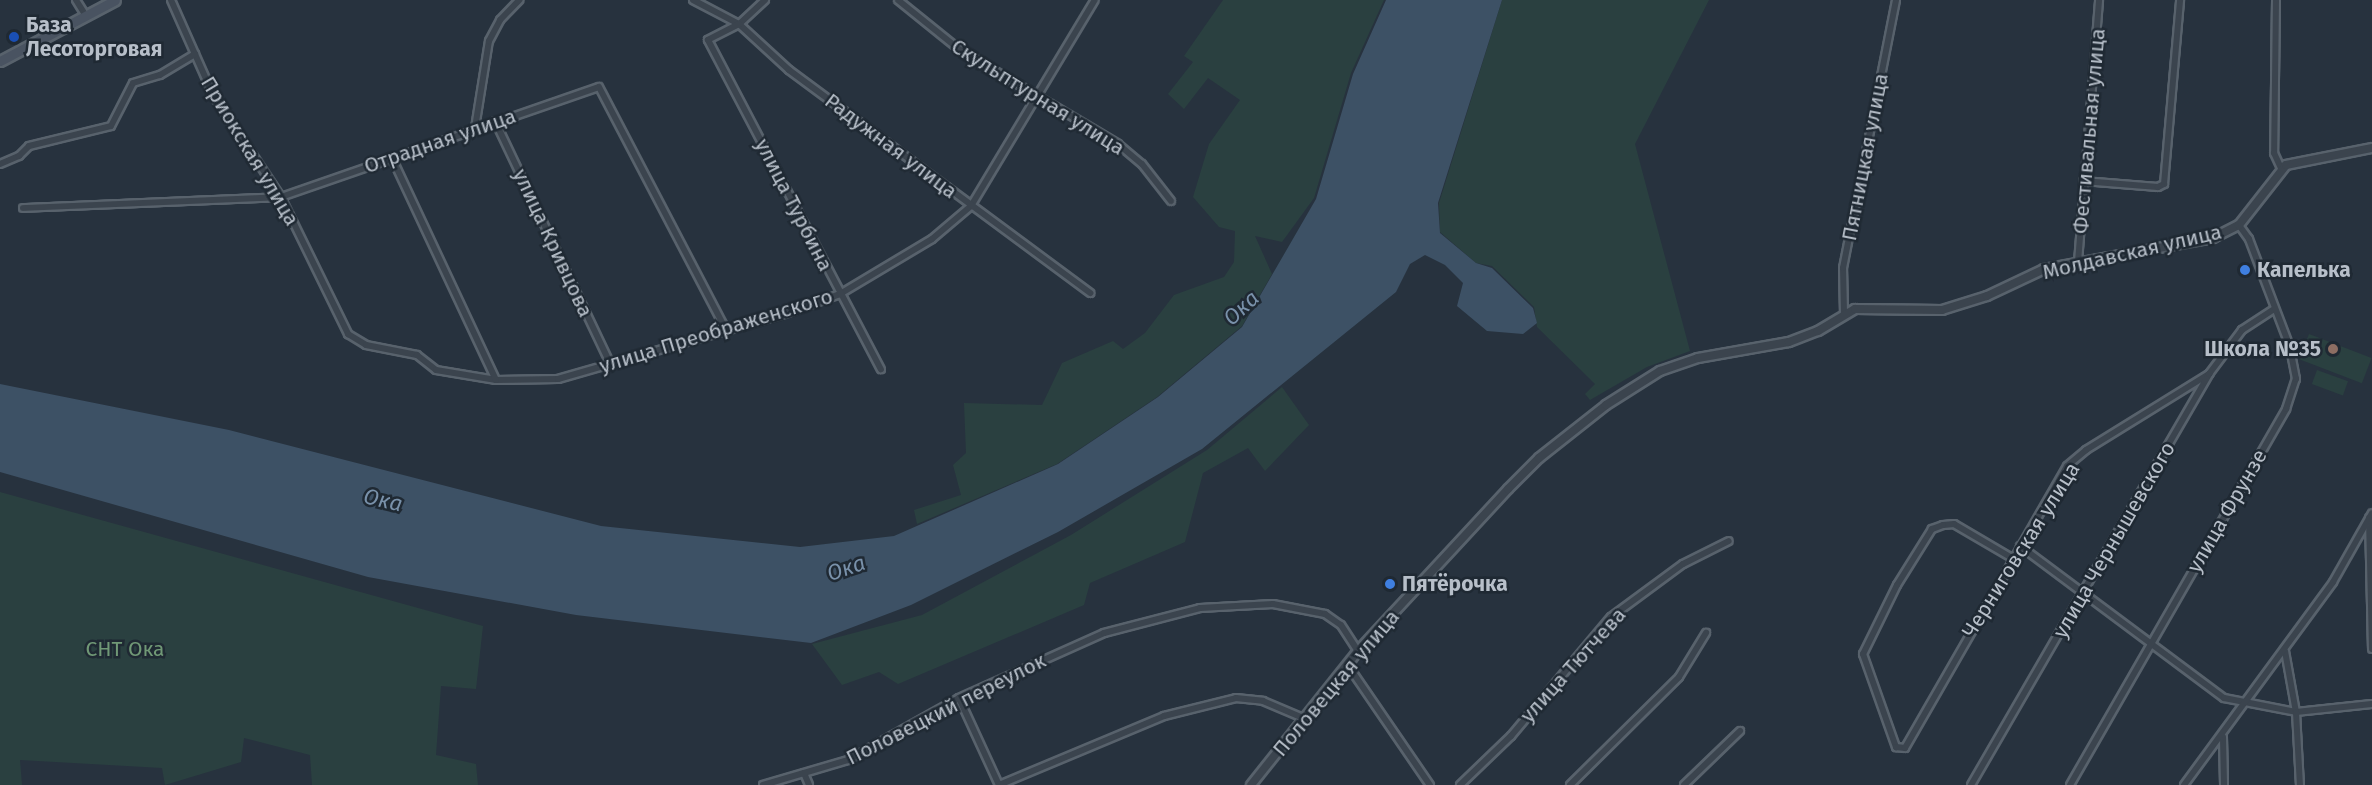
<!DOCTYPE html>
<html>
<head>
<meta charset="utf-8">
<style>
	body { margin:0 }
	#map { position:relative; width:2372px; height:785px; overflow:hidden; background:#27323e; font-family:"Fira Sans",sans-serif }
	div>[style] { position:absolute }
	[style*='--x'] { left:calc(var(--x)*1px); top:calc(var(--y)*1px); width:calc(var(--w)*1px); rotate:calc(var(--a)*1deg) }
	.green>* { inset:0; background:#2a4040; transform-origin:0 0 }
	.water>* { inset:0; background:#3d5165 }
	.roads { filter:drop-shadow(2px 0 #58626c) drop-shadow(-2px 0 #58626c) drop-shadow(0 2px #58626c) drop-shadow(0 -2px #58626c) }
	.minor>* { height:6px; margin:-3px; padding:0 3px; transform-origin:3px; border-radius:3px; background:#3b444e }
	.tertiary>* { height:8px; margin:-4px; padding:0 4px; transform-origin:4px; border-radius:4px; background:#3b444e }
	.secondary>* { height:9px; margin:-4.5px; padding:0 4.5px; transform-origin:4.5px; border-radius:4.5px; background:#495361 }
	.dots>* { width:16px; height:16px; translate:-50% -50%; box-sizing:border-box; border:3px solid #1f2933; border-radius:50% }
	span { translate:-50% -50%; white-space:nowrap; text-align:center; line-height:1.15; -webkit-text-stroke:5px #1f2933; paint-order:stroke }
	.poi-label { font-size:21px; color:#b7bfc9; font-weight:700 }
	.left { translate:0 -50%; text-align:left }
	.right { translate:-100% -50%; text-align:right }
	.street-label { font-size:21px; color:#b7bfc9 }
	.park-label { font-size:21px; color:#709876 }
	.water-label { font-size:22px; color:#7991aa; font-style:italic }
</style>
</head>
<body>
<div id="map">
	<div class="green">
		<i style="clip-path:polygon(1223px 0,1384px 0,1351px 73px,1314px 198px,1282px 242px,1255px 236px,1272px 274px,1242px 326px,1157px 397px,1057px 464px,917px 524px,914px 510px,961px 495px,953px 465px,966px 453px,964px 403px,1042px 405px,1062px 363px,1113px 341px,1123px 349px,1145px 333px,1174px 295px,1224px 277px,1234px 262px,1235px 231px,1219px 227px,1193px 197px,1209px 144px,1240px 100px,1208px 78px,1184px 109px,1168px 94px,1193px 62px,1184px 56px)"></i>
		<i style="clip-path:polygon(1502px 0,1709px 0,1635px 144px,1690px 351px,1647px 367px,1590px 400px,1585px 394px,1595px 384px,1537px 327px,1534px 307px,1492px 266px,1476px 263px,1440px 232px,1439px 203px)"></i>
		<i style="left:2309px;top:334px;width:67px;height:27px;rotate:21deg"></i>
		<i style="left:2317px;top:370px;width:33px;height:15px;rotate:20deg"></i>
		<i style="clip-path:polygon(1282px 387px,1309px 425px,1265px 471px,1248px 448px,1203px 473px,1185px 542px,1090px 583px,1084px 605px,898px 684px,879px 672px,842px 685px,812px 644px,922px 615px,1071px 535px,1207px 450px)"></i>
		<i style="clip-path:polygon(0 492px,483px 626px,476px 689px,441px 686px,436px 755px,476px 764px,478px 785px,312px 785px,310px 755px,244px 738px,241px 762px,165px 785px,162px 768px,20px 760px,22px 785px,0 785px)"></i>
	</div>
	<div class="water">
		<i style="clip-path:polygon(1386px 0,1502px 0,1438px 203px,1440px 233px,1476px 263px,1492px 268px,1533px 308px,1537px 323px,1523px 334px,1487px 331px,1457px 306px,1463px 283px,1445px 265px,1425px 255px,1410px 264px,1396px 292px,1202px 449px,1058px 532px,911px 605px,811px 643px,576px 615px,368px 577px,0 472px,0 384px,229px 430px,601px 526px,800px 547px,894px 536px,1058px 464px,1158px 397px,1242px 327px,1316px 199px,1353px 74px)"></i>
	</div>
	<div class="roads">
		<div class="minor">
			<i style="--x:76;--y:0;--w:19;--a:58"></i>
			<i style="--x:171;--y:0;--w:104;--a:66.1"></i>
			<i style="--x:213;--y:95;--w:123;--a:56.3"></i>
			<i style="--x:281;--y:197;--w:153;--a:63.9"></i>
			<i style="--x:348;--y:334;--w:21;--a:31"></i>
			<i style="--x:366;--y:345;--w:52;--a:11.1"></i>
			<i style="--x:417;--y:355;--w:24;--a:38"></i>
			<i style="--x:436;--y:370;--w:61;--a:9.5"></i>
			<i style="--x:496;--y:380;--w:62;--a:-0.9"></i>
			<i style="--x:558;--y:379;--w:236;--a:-16"></i>
			<i style="--x:785;--y:314;--w:59;--a:-20"></i>
			<i style="--x:840;--y:294;--w:107;--a:-30.9"></i>
			<i style="--x:932;--y:239;--w:51;--a:-40.2"></i>
			<i style="--x:971;--y:206;--w:240;--a:-59"></i>
			<i style="--x:693;--y:0;--w:52;--a:27.6"></i>
			<i style="--x:739;--y:24;--w:68;--a:42.6"></i>
			<i style="--x:789;--y:70;--w:375;--a:36.5"></i>
			<i style="--x:765;--y:0;--w:35;--a:137"></i>
			<i style="--x:739;--y:24;--w:35;--a:153"></i>
			<i style="--x:708;--y:40;--w:372;--a:62.3"></i>
			<i style="--x:898;--y:0;--w:80;--a:38.9"></i>
			<i style="--x:960;--y:50;--w:184;--a:30.7"></i>
			<i style="--x:1118;--y:144;--w:31;--a:40"></i>
			<i style="--x:1142;--y:164;--w:47;--a:51.9"></i>
			<i style="--x:2276;--y:0;--w:153;--a:90.7"></i>
			<i style="--x:2274;--y:153;--w:17;--a:65"></i>
			<i style="--x:495;--y:121;--w:270;--a:64.6"></i>
			<i style="--x:475;--y:128;--w:88;--a:-80.9"></i>
			<i style="--x:489;--y:41;--w:24;--a:-62"></i>
			<i style="--x:500;--y:20;--w:28;--a:-46"></i>
			<i style="--x:392;--y:158;--w:245;--a:64.9"></i>
			<i style="--x:0;--y:164;--w:21;--a:-23"></i>
			<i style="--x:19;--y:156;--w:14;--a:-45"></i>
			<i style="--x:29;--y:146;--w:84;--a:-13.7"></i>
			<i style="--x:111;--y:126;--w:48;--a:-62.9"></i>
			<i style="--x:133;--y:83;--w:28;--a:-17"></i>
			<i style="--x:160;--y:75;--w:41;--a:-31"></i>
			<i style="--x:2083;--y:181;--w:75;--a:4.6"></i>
			<i style="--x:2158;--y:187;--w:7;--a:-27"></i>
			<i style="--x:2164;--y:184;--w:185;--a:-85"></i>
			<i style="--x:23;--y:208;--w:258;--a:-2.4"></i>
			<i style="--x:281;--y:197;--w:336;--a:-19.1"></i>
			<i style="--x:599;--y:87;--w:272;--a:62.4"></i>
			<i style="--x:2078;--y:262;--w:263;--a:-85.4"></i>
			<i style="--x:1844;--y:314;--w:46;--a:-91.2"></i>
			<i style="--x:1843;--y:268;--w:273;--a:-78.8"></i>
			<i style="--x:2369;--y:518;--w:131;--a:88.7"></i>
			<i style="--x:2020;--y:546;--w:254;--a:36.7"></i>
			<i style="--x:2224;--y:698;--w:73;--a:11"></i>
			<i style="--x:2296;--y:712;--w:76;--a:-6"></i>
			<i style="--x:2012;--y:558;--w:67;--a:-149.6"></i>
			<i style="--x:1954;--y:524;--w:11;--a:175"></i>
			<i style="--x:1943;--y:525;--w:12;--a:160"></i>
			<i style="--x:1932;--y:529;--w:66;--a:122"></i>
			<i style="--x:1897;--y:585;--w:77;--a:116.2"></i>
			<i style="--x:1863;--y:654;--w:99;--a:70.5"></i>
			<i style="--x:1896;--y:747;--w:9;--a:6"></i>
			<i style="--x:1905;--y:748;--w:325;--a:-60.1"></i>
			<i style="--x:2067;--y:466;--w:25;--a:-40"></i>
			<i style="--x:2086;--y:450;--w:145;--a:-31.7"></i>
			<i style="--x:2285;--y:651;--w:62;--a:79.8"></i>
			<i style="--x:2296;--y:712;--w:73;--a:86.9"></i>
			<i style="--x:1347;--y:664;--w:147;--a:55.6"></i>
			<i style="--x:959;--y:698;--w:96;--a:65.3"></i>
			<i style="--x:999;--y:785;--w:179;--a:-22.7"></i>
			<i style="--x:1164;--y:716;--w:74;--a:-14"></i>
			<i style="--x:1236;--y:698;--w:27;--a:6"></i>
			<i style="--x:1263;--y:701;--w:43;--a:23"></i>
			<i style="--x:2223;--y:737;--w:48;--a:88.8"></i>
			<i style="--x:804;--y:773;--w:13;--a:67"></i>
			<i style="--x:763;--y:785;--w:89;--a:-16.4"></i>
			<i style="--x:848;--y:760;--w:127;--a:-29.2"></i>
			<i style="--x:959;--y:698;--w:159;--a:-24.1"></i>
			<i style="--x:1104;--y:633;--w:99;--a:-14.6"></i>
			<i style="--x:1200;--y:608;--w:73;--a:-3.1"></i>
			<i style="--x:1273;--y:604;--w:53;--a:10.9"></i>
			<i style="--x:1325;--y:614;--w:19;--a:35"></i>
			<i style="--x:1341;--y:625;--w:31;--a:57"></i>
			<i style="--x:1460;--y:785;--w:71;--a:-43.9"></i>
			<i style="--x:1511;--y:736;--w:155;--a:-50"></i>
			<i style="--x:1611;--y:617;--w:89;--a:-36.4"></i>
			<i style="--x:1683;--y:564;--w:51;--a:-26.6"></i>
			<i style="--x:1570;--y:785;--w:153;--a:-44.7"></i>
			<i style="--x:1679;--y:677;--w:52;--a:-58.5"></i>
			<i style="--x:1684;--y:785;--w:78;--a:-44"></i>
			<i style="--x:1971;--y:785;--w:475;--a:-59.9"></i>
			<i style="--x:2209;--y:374;--w:55;--a:-53.1"></i>
			<i style="--x:2242;--y:330;--w:37;--a:-33"></i>
			<i style="--x:2070;--y:785;--w:434;--a:-60.1"></i>
			<i style="--x:2286;--y:409;--w:32;--a:-72"></i>
			<i style="--x:2296;--y:379;--w:33;--a:-101"></i>
			<i style="--x:2290;--y:347;--w:116;--a:-110.8"></i>
			<i style="--x:2249;--y:239;--w:17;--a:-126"></i>
			<i style="--x:2184;--y:785;--w:252;--a:-53.7"></i>
			<i style="--x:2333;--y:582;--w:79;--a:-60.5"></i>
		</div>
		<div class="tertiary">
			<i style="--x:1251;--y:785;--w:171;--a:-51.4"></i>
			<i style="--x:1358;--y:651;--w:221;--a:-47.2"></i>
			<i style="--x:1508;--y:489;--w:44;--a:-45"></i>
			<i style="--x:1539;--y:458;--w:85;--a:-38.3"></i>
			<i style="--x:1606;--y:405;--w:64;--a:-32.2"></i>
			<i style="--x:1660;--y:371;--w:40;--a:-18.9"></i>
			<i style="--x:1698;--y:358;--w:92;--a:-10"></i>
			<i style="--x:1789;--y:342;--w:31;--a:-21"></i>
			<i style="--x:1818;--y:331;--w:43;--a:-30.7"></i>
			<i style="--x:1855;--y:309;--w:87;--a:0.7"></i>
			<i style="--x:1942;--y:310;--w:47;--a:-17.3"></i>
			<i style="--x:1987;--y:296;--w:63;--a:-25.3"></i>
			<i style="--x:2044;--y:269;--w:172;--a:-10.4"></i>
			<i style="--x:2213;--y:238;--w:29;--a:-27"></i>
			<i style="--x:2239;--y:225;--w:76;--a:-51.9"></i>
			<i style="--x:2286;--y:165;--w:88;--a:-11.2"></i>
		</div>
		<div class="secondary">
			<i style="--x:0;--y:61;--w:130;--a:-27.9"></i>
		</div>
	</div>
	<div class="dots">
		<i style="left:14px;top:37px;background:#1a4fb4"></i>
		<i style="left:2245px;top:270px;background:#3f7fe0"></i>
		<i style="left:2333px;top:349px;background:#8d6e63"></i>
		<i style="left:1390px;top:584px;background:#3f7fe0"></i>
	</div>
	<div class="poi-label">
		<span class="left" style="left:26px;top:37px">База<br>Лесоторговая</span>
		<span class="left" style="left:2257px;top:270px">Капелька</span>
		<span class="right" style="left:2321px;top:349px">Школа №35</span>
		<span class="left" style="left:1402px;top:584px">Пятёрочка</span>
	</div>
	<div class="street-label">
		<span style="left:1038px;top:97px;rotate:32deg">Скульптурная улица</span>
		<span style="left:2089px;top:131px;rotate:-85deg">Фестивальная улица</span>
		<span style="left:440px;top:141px;rotate:-19deg">Отрадная улица</span>
		<span style="left:891px;top:146px;rotate:37deg">Радужная улица</span>
		<span style="left:250px;top:151px;rotate:59deg">Приокская улица</span>
		<span style="left:1865px;top:157px;rotate:-79deg">Пятницкая улица</span>
		<span style="left:794px;top:205px;rotate:63deg">улица Турбина</span>
		<span style="left:553px;top:243px;rotate:65deg">улица Кривцова</span>
		<span style="left:2132px;top:252px;rotate:-13deg">Молдавская улица</span>
		<span style="left:716px;top:331px;rotate:-17deg">улица Преображенского</span>
		<span style="left:2227px;top:511px;rotate:-60deg">улица Фрунзе</span>
		<span style="left:2114px;top:540px;rotate:-60deg">улица Чернышевского</span>
		<span style="left:2021px;top:550px;rotate:-58deg">Черниговская улица</span>
		<span style="left:1573px;top:665px;rotate:-48deg">улица Тютчева</span>
		<span style="left:1336px;top:683px;rotate:-50deg">Половецкая улица</span>
		<span style="left:946px;top:709px;rotate:-27deg">Половецкий переулок</span>
	</div>
	<div class="park-label">
		<span style="left:125px;top:649px">СНТ Ока</span>
	</div>
	<div class="water-label">
		<span style="left:1241px;top:308px;rotate:-43deg">Ока</span>
		<span style="left:383px;top:500px;rotate:13deg">Ока</span>
		<span style="left:846px;top:568px;rotate:-19deg">Ока</span>
	</div>
</div>
</body>
</html>
